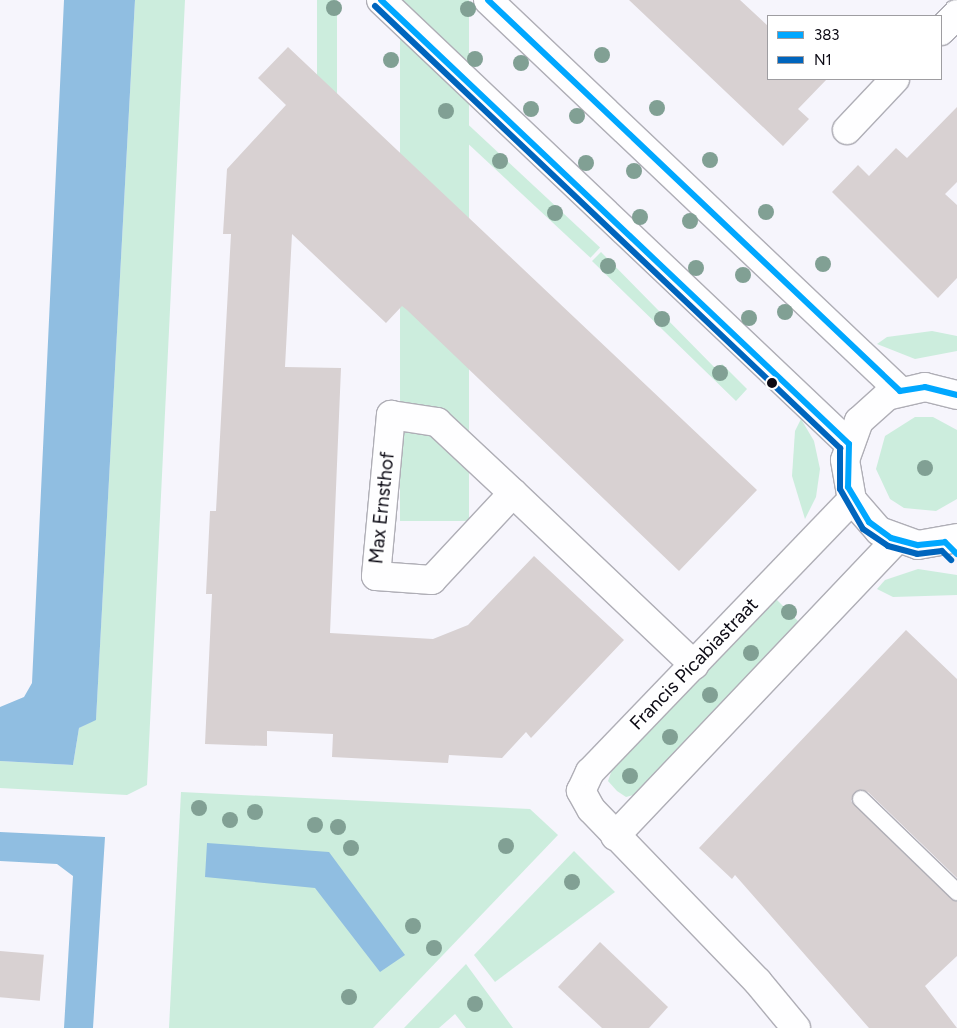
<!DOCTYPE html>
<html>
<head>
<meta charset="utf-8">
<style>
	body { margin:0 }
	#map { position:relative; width:957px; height:1028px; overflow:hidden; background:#f6f5fc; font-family:Figtree,sans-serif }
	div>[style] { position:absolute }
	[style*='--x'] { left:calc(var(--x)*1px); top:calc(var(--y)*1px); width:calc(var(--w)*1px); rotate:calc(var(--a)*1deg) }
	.green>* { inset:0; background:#cceddd; transform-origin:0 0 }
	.water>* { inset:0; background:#90bee1 }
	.building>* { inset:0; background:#d8d1d2; transform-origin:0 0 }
	.roads { filter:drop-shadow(1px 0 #afaeb6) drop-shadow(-1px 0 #afaeb6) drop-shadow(0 1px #afaeb6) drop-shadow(0 -1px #afaeb6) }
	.service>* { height:16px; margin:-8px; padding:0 8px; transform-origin:8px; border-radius:8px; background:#fefeff }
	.minor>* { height:28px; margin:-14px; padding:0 14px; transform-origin:14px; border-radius:14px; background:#fefeff }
	.tertiary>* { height:28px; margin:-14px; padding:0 14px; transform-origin:14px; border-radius:14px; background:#fefeff }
	.bus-1>* { height:6px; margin:-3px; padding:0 3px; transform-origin:3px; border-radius:3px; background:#00a7ff }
	.bus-2>* { height:6px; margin:-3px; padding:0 3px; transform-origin:3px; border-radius:3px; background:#0065bd }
	.trees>* { width:16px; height:16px; margin:-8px; border-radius:50%; background:#81a094 }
	.dots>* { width:14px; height:14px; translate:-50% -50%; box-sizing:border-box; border:2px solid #fff; border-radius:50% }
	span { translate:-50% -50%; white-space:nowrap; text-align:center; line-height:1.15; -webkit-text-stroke:4px #fff; paint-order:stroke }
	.street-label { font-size:19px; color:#0c0a14 }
	.legend { position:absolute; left:767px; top:15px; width:175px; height:65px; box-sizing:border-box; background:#fff; border:1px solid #9e9da1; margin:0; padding:6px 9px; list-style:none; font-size:15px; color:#0c0a14 }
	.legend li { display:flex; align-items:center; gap:10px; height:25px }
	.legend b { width:25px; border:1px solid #9e9da1 }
</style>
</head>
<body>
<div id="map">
	<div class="green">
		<i style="clip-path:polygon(135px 0,185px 0,147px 785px,127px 795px,0 788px,0 761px,73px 765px,79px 728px,96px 719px)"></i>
		<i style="left:317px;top:0;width:20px;height:158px"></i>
		<i style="left:400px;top:0;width:69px;height:521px"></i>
		<i style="left:445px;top:103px;width:212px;height:14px;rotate:43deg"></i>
		<i style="clip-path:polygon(601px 252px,717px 370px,722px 364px,747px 389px,736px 401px,592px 261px)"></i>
		<i style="clip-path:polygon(932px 331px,957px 336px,957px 351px,915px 359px,877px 344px,887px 337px)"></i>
		<i style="clip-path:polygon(915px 417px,933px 417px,957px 430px,957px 499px,936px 511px,904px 508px,890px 499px,876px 469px,885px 436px)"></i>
		<i style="clip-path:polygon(801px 419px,814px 441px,820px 469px,816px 497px,805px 519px,792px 476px,795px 431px)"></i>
		<i style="clip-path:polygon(918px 569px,957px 575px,957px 595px,893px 597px,877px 589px,885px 580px)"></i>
		<i style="clip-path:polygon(775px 598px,800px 623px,641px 793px,626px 797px,617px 791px,608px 781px,613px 767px)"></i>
		<i style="clip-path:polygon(181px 792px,530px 809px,558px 835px,373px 1028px,169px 1028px)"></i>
		<i style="clip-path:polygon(574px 851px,615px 892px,495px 982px,474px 955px)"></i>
		<i style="clip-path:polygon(466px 964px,513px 1028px,466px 1028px,455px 1014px,439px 1028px,404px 1028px)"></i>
	</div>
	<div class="water">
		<i style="clip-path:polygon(64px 0,135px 0,96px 720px,79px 728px,73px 765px,0 761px,0 707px,24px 697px,32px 683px)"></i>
		<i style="clip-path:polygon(0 832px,105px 837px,93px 1028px,64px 1028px,73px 876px,57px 864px,0 861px)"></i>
		<i style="clip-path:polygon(207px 843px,329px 852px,405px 955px,380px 972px,315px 888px,205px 877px)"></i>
	</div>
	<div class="building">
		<i style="clip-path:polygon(629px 0,740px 0,768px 26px,768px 79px,827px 79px,798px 109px,809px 119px,783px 146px)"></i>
		<i style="clip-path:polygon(288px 47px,757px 490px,679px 571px,407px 310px,402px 306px,386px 323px,292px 234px,285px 367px,341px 368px,330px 633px,433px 639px,468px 625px,534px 556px,624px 640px,531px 738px,526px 732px,502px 758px,449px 755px,448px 763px,332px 757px,333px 734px,267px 731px,267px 746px,205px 744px,212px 594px,206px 594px,210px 511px,216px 511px,231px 234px,223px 234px,227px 169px,286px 105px,258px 78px)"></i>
		<i style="clip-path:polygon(957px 107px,957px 182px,945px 194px,957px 205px,957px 278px,938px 298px,832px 192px,858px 165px,869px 176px,896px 148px,907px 158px)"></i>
		<i style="clip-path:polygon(906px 630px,957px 679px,957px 878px,868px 792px,858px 790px,851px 801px,957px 902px,957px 956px,925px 986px,957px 1028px,869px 1028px,735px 875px,732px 879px,699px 848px)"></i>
		<i style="clip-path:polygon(600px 942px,668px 1007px,649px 1028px,602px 1028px,558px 987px)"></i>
		<i style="left:0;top:951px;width:44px;height:46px;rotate:5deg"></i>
	</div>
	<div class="roads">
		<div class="service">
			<i style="--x:861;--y:799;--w:134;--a:44.1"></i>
		</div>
		<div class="minor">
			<i style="--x:941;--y:31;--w:23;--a:-47"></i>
			<i style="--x:847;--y:130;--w:70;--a:-46.7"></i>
			<i style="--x:513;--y:493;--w:119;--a:133"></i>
			<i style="--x:432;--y:580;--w:56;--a:-175.9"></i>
			<i style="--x:376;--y:576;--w:162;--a:-84.7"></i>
			<i style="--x:391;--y:415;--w:47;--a:8.7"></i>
			<i style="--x:437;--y:422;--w:104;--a:43.1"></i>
			<i style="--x:513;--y:493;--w:250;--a:43.5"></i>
			<i style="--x:615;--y:836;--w:408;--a:-46.5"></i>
			<i style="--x:796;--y:1028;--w:60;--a:-129.6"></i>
			<i style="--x:758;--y:982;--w:240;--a:-134"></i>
			<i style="--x:591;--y:809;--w:21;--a:-119"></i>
			<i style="--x:581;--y:791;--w:21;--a:-65"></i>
			<i style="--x:590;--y:772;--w:378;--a:-46.1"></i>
		</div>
		<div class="tertiary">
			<i style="--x:381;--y:0;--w:645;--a:43.49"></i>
			<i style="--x:488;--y:0;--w:568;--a:43.5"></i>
			<i style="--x:957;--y:395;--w:33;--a:-166"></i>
			<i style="--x:925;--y:387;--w:39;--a:167"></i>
			<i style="--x:887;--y:396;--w:38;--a:138"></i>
			<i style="--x:859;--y:421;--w:41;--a:109.7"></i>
			<i style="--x:845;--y:460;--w:41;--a:80.1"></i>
			<i style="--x:852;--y:500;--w:41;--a:48.9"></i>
			<i style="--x:879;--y:531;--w:41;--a:19.7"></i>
			<i style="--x:918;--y:545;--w:40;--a:-10"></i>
		</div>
	</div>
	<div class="bus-1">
		<i style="--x:381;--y:0;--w:645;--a:43.49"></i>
		<i style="--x:849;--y:444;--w:43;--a:91.3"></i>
		<i style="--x:848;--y:487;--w:41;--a:59"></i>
		<i style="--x:869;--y:522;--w:27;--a:36"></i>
		<i style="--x:891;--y:538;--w:28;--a:15"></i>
		<i style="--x:918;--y:545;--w:27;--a:-6"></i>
		<i style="--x:945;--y:542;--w:17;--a:45"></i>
		<i style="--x:488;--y:0;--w:568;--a:43.5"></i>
		<i style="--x:900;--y:391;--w:25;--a:-9"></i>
		<i style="--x:925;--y:387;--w:33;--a:14"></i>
	</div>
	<div class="bus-2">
		<i style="--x:375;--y:6;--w:642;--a:43.55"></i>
		<i style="--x:840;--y:448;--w:41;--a:90"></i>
		<i style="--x:840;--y:489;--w:46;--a:60.1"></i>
		<i style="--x:863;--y:529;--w:30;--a:34"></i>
		<i style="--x:888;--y:546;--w:30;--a:15"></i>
		<i style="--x:917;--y:554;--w:25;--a:-7"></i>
		<i style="--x:942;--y:551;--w:13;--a:45"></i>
	</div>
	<div class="trees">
		<i style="left:334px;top:8px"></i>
		<i style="left:468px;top:9px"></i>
		<i style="left:602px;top:55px"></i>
		<i style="left:475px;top:59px"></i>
		<i style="left:391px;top:60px"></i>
		<i style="left:521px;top:63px"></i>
		<i style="left:657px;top:108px"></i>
		<i style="left:531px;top:109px"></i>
		<i style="left:446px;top:111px"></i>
		<i style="left:577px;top:116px"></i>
		<i style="left:710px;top:160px"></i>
		<i style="left:500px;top:161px"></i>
		<i style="left:586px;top:163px"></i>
		<i style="left:634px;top:171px"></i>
		<i style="left:766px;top:212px"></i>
		<i style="left:555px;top:213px"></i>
		<i style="left:640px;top:217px"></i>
		<i style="left:690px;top:221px"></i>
		<i style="left:823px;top:264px"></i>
		<i style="left:608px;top:266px"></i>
		<i style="left:696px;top:268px"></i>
		<i style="left:743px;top:275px"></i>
		<i style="left:785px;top:312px"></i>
		<i style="left:749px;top:318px"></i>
		<i style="left:662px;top:319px"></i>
		<i style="left:720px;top:373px"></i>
		<i style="left:925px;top:468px"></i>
		<i style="left:789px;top:612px"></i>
		<i style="left:751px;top:653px"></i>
		<i style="left:710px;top:695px"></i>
		<i style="left:670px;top:737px"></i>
		<i style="left:630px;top:776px"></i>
		<i style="left:199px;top:808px"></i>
		<i style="left:255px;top:812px"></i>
		<i style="left:230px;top:820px"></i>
		<i style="left:315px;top:825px"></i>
		<i style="left:338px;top:827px"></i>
		<i style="left:506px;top:846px"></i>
		<i style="left:351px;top:848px"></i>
		<i style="left:572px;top:882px"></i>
		<i style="left:413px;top:926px"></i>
		<i style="left:434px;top:948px"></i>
		<i style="left:349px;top:997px"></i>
		<i style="left:475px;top:1004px"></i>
	</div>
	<div class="dots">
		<i style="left:772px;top:383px;background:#0c0a14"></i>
	</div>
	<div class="street-label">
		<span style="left:382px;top:508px;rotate:-84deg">Max Ernsthof</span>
		<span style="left:694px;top:664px;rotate:-46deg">Francis Picabiastraat</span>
	</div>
	<ul class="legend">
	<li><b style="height:6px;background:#00a7ff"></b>383</li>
	<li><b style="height:6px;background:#0065bd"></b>N1</li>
	</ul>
</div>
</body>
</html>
